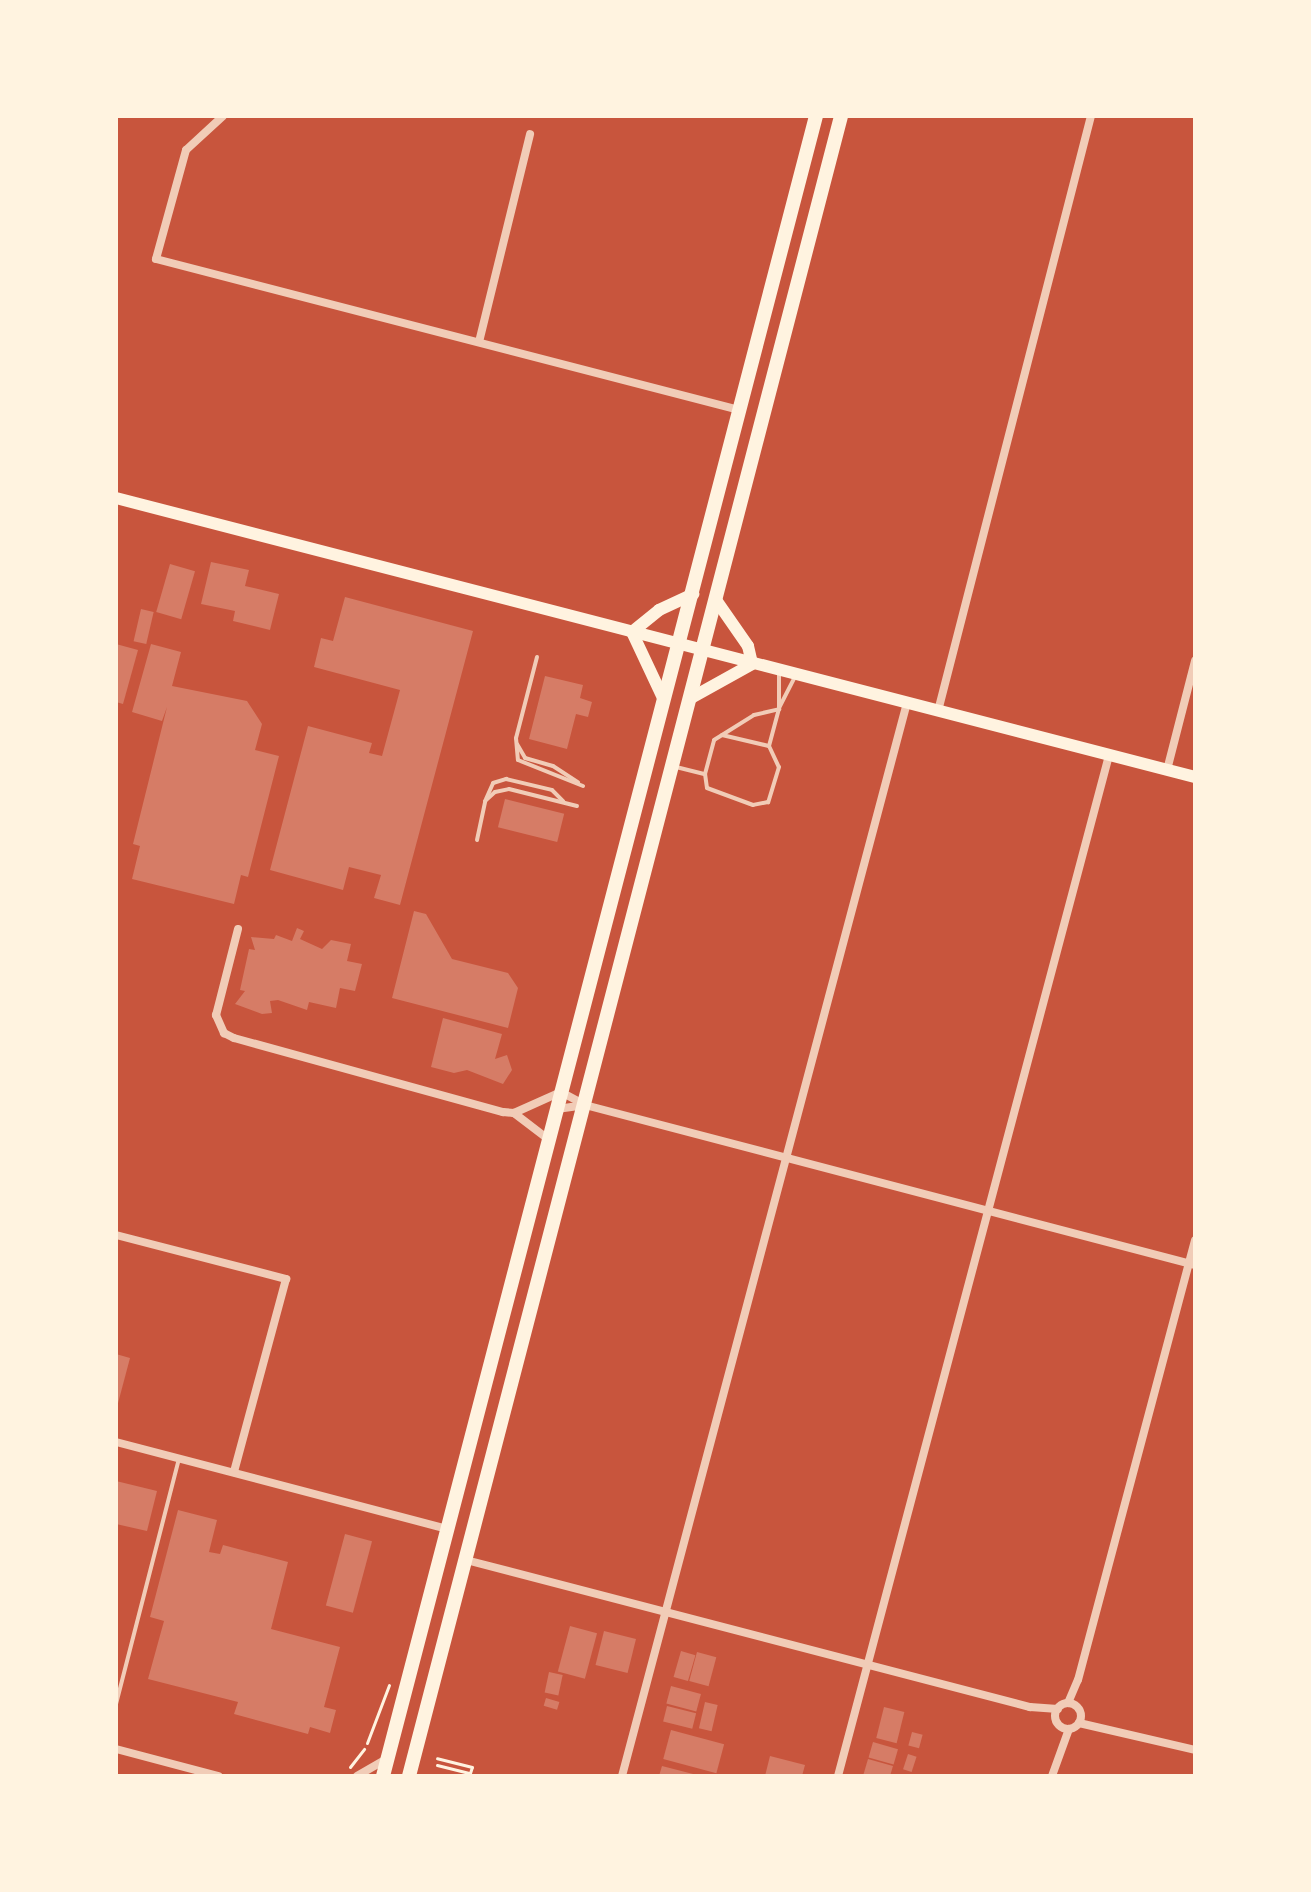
<!DOCTYPE html>
<html>
<head>
<meta charset="utf-8">
<style>
	body { margin:0 }
	#map { position:relative; width:1311px; height:1892px; overflow:hidden; background:#c8553d; font-family:Manrope,sans-serif }
	div>[style] { position:absolute }
	[style*='--x'] { left:calc(var(--x)*1px); top:calc(var(--y)*1px); width:calc(var(--w)*1px); rotate:calc(var(--a)*1deg) }
	.building>* { inset:0; background:#d67c66; transform-origin:0 0 }
	.path>* { height:3px; margin:-1.5px; padding:0 1.5px; transform-origin:1.5px; border-radius:1.5px; background:#fff3e0 }
	.service>* { height:4px; margin:-2px; padding:0 2px; transform-origin:2px; border-radius:2px; background:#f1ccb7 }
	.minor>* { height:8px; margin:-4px; padding:0 4px; transform-origin:4px; border-radius:4px; background:#f1ccb7 }
	.minor>.ring { margin:-4px; padding:0; box-sizing:content-box; background:none; border:8px solid #f1ccb7; border-radius:50% }
	.secondary>* { height:12px; margin:-6px; padding:0 6px; transform-origin:6px; border-radius:6px; background:#fff3e0 }
	.primary>* { height:14px; margin:-7px; padding:0 7px; transform-origin:7px; border-radius:7px; background:#fff3e0 }
	span { translate:-50% -50%; white-space:nowrap; text-align:center; line-height:1.15; -webkit-text-stroke:7px #fff3e0; paint-order:stroke }
	.frame { position:absolute; inset:0; border:118px solid #fff3e0; pointer-events:none }
</style>
</head>
<body>
<div id="map">
	<div class="building">
		<i style="clip-path:polygon(211px 562px,249px 570px,245px 586px,279px 594px,270px 630px,233px 621px,235px 611px,201px 604px)"></i>
		<i style="left:170px;top:564px;width:26px;height:50px;rotate:16deg"></i>
		<i style="clip-path:polygon(345px 597px,473px 631px,400px 905px,374px 898px,381px 875px,349px 867px,343px 890px,270px 870px,308px 726px,372px 743px,369px 753px,382px 756px,400px 690px,314px 667px,321px 638px,333px 641px)"></i>
		<i style="left:141px;top:609px;width:13px;height:33px;rotate:13deg"></i>
		<i style="clip-path:polygon(116px 644px,138px 650px,123px 704px,116px 702px)"></i>
		<i style="clip-path:polygon(151px 644px,181px 652px,172px 686px,247px 701px,262px 724px,255px 750px,279px 756px,248px 877px,241px 875px,234px 904px,132px 879px,140px 846px,133px 844px,167px 707px,162px 721px,132px 712px)"></i>
		<i style="clip-path:polygon(545px 676px,583px 685px,580px 698px,592px 702px,588px 717px,576px 714px,567px 749px,529px 739px)"></i>
		<i style="left:505px;top:799px;width:61px;height:29px;rotate:14deg"></i>
		<i style="clip-path:polygon(414px 911px,426px 914px,452px 959px,508px 973px,518px 988px,508px 1028px,392px 998px)"></i>
		<i style="clip-path:polygon(297px 928px,304px 931px,300px 939px,322px 949px,331px 940px,351px 944px,347px 961px,362px 964px,355px 991px,340px 988px,336px 1008px,309px 1002px,307px 1010px,278px 1000px,270px 1001px,272px 1013px,262px 1014px,235px 1004px,245px 991px,240px 990px,249px 949px,255px 950px,251px 937px,274px 939px,276px 935px,292px 941px)"></i>
		<i style="clip-path:polygon(443px 1018px,502px 1034px,495px 1059px,507px 1055px,512px 1070px,503px 1084px,467px 1070px,454px 1073px,431px 1067px)"></i>
		<i style="clip-path:polygon(116px 1354px,130px 1358px,117px 1407px,116px 1407px)"></i>
		<i style="clip-path:polygon(116px 1481px,157px 1491px,147px 1531px,116px 1524px)"></i>
		<i style="clip-path:polygon(178px 1510px,217px 1520px,209px 1552px,220px 1554px,223px 1545px,288px 1562px,271px 1629px,340px 1647px,324px 1707px,336px 1710px,330px 1733px,310px 1727px,308px 1734px,234px 1714px,238px 1702px,148px 1679px,164px 1621px,150px 1617px)"></i>
		<i style="left:345px;top:1534px;width:28px;height:74px;rotate:15deg"></i>
		<i style="left:570px;top:1626px;width:28px;height:47px;rotate:15deg"></i>
		<i style="left:604px;top:1631px;width:33px;height:35px;rotate:14deg"></i>
		<i style="left:681px;top:1651px;width:15px;height:27px;rotate:16deg"></i>
		<i style="left:697px;top:1652px;width:20px;height:30px;rotate:15deg"></i>
		<i style="left:549px;top:1672px;width:14px;height:21px;rotate:12deg"></i>
		<i style="left:671px;top:1686px;width:31px;height:18px;rotate:15deg"></i>
		<i style="left:546px;top:1698px;width:14px;height:8px;rotate:17deg"></i>
		<i style="left:705px;top:1702px;width:13px;height:27px;rotate:13deg"></i>
		<i style="left:667px;top:1706px;width:30px;height:16px;rotate:14deg"></i>
		<i style="left:884px;top:1707px;width:21px;height:32px;rotate:14deg"></i>
		<i style="left:671px;top:1730px;width:55px;height:30px;rotate:15deg"></i>
		<i style="left:912px;top:1732px;width:11px;height:14px;rotate:15deg"></i>
		<i style="left:873px;top:1742px;width:26px;height:16px;rotate:16deg"></i>
		<i style="left:908px;top:1754px;width:9px;height:16px;rotate:18deg"></i>
		<i style="clip-path:polygon(770px 1756px,805px 1765px,802px 1776px,765px 1776px)"></i>
		<i style="clip-path:polygon(868px 1759px,893px 1766px,890px 1776px,863px 1776px)"></i>
		<i style="clip-path:polygon(662px 1766px,697px 1775px,697px 1776px,659px 1776px)"></i>
	</div>
	<div class="path">
		<i style="--x:367;--y:1743;--w:62;--a:-69.2"></i>
		<i style="--x:437;--y:1765;--w:34;--a:14"></i>
		<i style="--x:470;--y:1773;--w:6;--a:-72"></i>
		<i style="--x:472;--y:1767;--w:36;--a:-166"></i>
		<i style="--x:350;--y:1767;--w:23;--a:-52"></i>
		<i style="--x:136;--y:1776;--w:1;--a:-90"></i>
	</div>
	<div class="service">
		<i style="--x:537;--y:657;--w:84;--a:104.5"></i>
		<i style="--x:516;--y:738;--w:22;--a:85"></i>
		<i style="--x:518;--y:760;--w:70;--a:21.8"></i>
		<i style="--x:779;--y:708;--w:35;--a:-63"></i>
		<i style="--x:722;--y:735;--w:48;--a:13.2"></i>
		<i style="--x:769;--y:746;--w:38;--a:-75"></i>
		<i style="--x:779;--y:709;--w:36;--a:-90"></i>
		<i style="--x:517;--y:744;--w:16;--a:60"></i>
		<i style="--x:525;--y:758;--w:29;--a:16"></i>
		<i style="--x:553;--y:766;--w:30;--a:33"></i>
		<i style="--x:769;--y:746;--w:23;--a:65"></i>
		<i style="--x:779;--y:767;--w:37;--a:107"></i>
		<i style="--x:768;--y:802;--w:15;--a:169"></i>
		<i style="--x:753;--y:805;--w:49;--a:-159.7"></i>
		<i style="--x:707;--y:788;--w:14;--a:-98"></i>
		<i style="--x:705;--y:774;--w:35;--a:-75"></i>
		<i style="--x:714;--y:740;--w:47;--a:-32"></i>
		<i style="--x:754;--y:715;--w:26;--a:-13"></i>
		<i style="--x:676;--y:767;--w:30;--a:14"></i>
		<i style="--x:486;--y:799;--w:17;--a:-66"></i>
		<i style="--x:493;--y:783;--w:14;--a:-17"></i>
		<i style="--x:506;--y:779;--w:47;--a:13.4"></i>
		<i style="--x:552;--y:790;--w:16;--a:45"></i>
		<i style="--x:477;--y:840;--w:40;--a:-78"></i>
		<i style="--x:485;--y:801;--w:13;--a:-42"></i>
		<i style="--x:495;--y:792;--w:14;--a:-12"></i>
		<i style="--x:509;--y:789;--w:70;--a:14"></i>
		<i style="--x:116;--y:1704;--w:254;--a:-75.6"></i>
	</div>
	<div class="minor">
		<i style="--x:223;--y:116;--w:50;--a:137.4"></i>
		<i style="--x:186;--y:150;--w:113;--a:105.4"></i>
		<i style="--x:156;--y:259;--w:602;--a:14.52"></i>
		<i style="--x:479;--y:342;--w:214;--a:-76.2"></i>
		<i style="--x:938;--y:711;--w:614;--a:-75.58"></i>
		<i style="--x:1167;--y:770;--w:113;--a:-75.6"></i>
		<i style="--x:238;--y:929;--w:89;--a:104.3"></i>
		<i style="--x:216;--y:1015;--w:20;--a:66"></i>
		<i style="--x:224;--y:1033;--w:11;--a:27"></i>
		<i style="--x:234;--y:1038;--w:279;--a:15.4"></i>
		<i style="--x:503;--y:1112;--w:11;--a:5"></i>
		<i style="--x:514;--y:1113;--w:51;--a:-24.1"></i>
		<i style="--x:561;--y:1092;--w:27;--a:28"></i>
		<i style="--x:585;--y:1105;--w:631;--a:14.7"></i>
		<i style="--x:557;--y:1109;--w:27;--a:-8"></i>
		<i style="--x:514;--y:1113;--w:43;--a:37.4"></i>
		<i style="--x:116;--y:1235;--w:176;--a:14.5"></i>
		<i style="--x:286;--y:1279;--w:200;--a:105.1"></i>
		<i style="--x:116;--y:1442;--w:343;--a:14.7"></i>
		<i style="--x:466;--y:1560;--w:583;--a:14.61"></i>
		<i style="--x:1030;--y:1707;--w:28;--a:4"></i>
		<i style="--x:1068;--y:1703;--w:25;--a:-67"></i>
		<i style="--x:1078;--y:1680;--w:455;--a:-75.1"></i>
		<i class="ring" style="left:1055px;top:1703px;width:18px;height:18px"></i>
		<i style="--x:1079;--y:1723;--w:119;--a:13.1"></i>
		<i style="--x:116;--y:1749;--w:106;--a:14.8"></i>
		<i style="--x:357;--y:1776;--w:34;--a:-30"></i>
		<i style="--x:622;--y:1776;--w:1110;--a:-75.13"></i>
		<i style="--x:838;--y:1776;--w:1056;--a:-75.13"></i>
		<i style="--x:1052;--y:1776;--w:50;--a:-70.1"></i>
	</div>
	<div class="secondary">
		<i style="--x:116;--y:498;--w:1114;--a:14.5"></i>
		<i style="--x:716;--y:600;--w:56;--a:55.2"></i>
		<i style="--x:748;--y:646;--w:18;--a:77"></i>
		<i style="--x:632;--y:632;--w:75;--a:64.8"></i>
		<i style="--x:632;--y:632;--w:35;--a:-39"></i>
		<i style="--x:659;--y:610;--w:38;--a:-25"></i>
		<i style="--x:691;--y:698;--w:70;--a:-29.1"></i>
	</div>
	<div class="primary">
		<i style="--x:383;--y:1776;--w:1716;--a:-75.38"></i>
		<i style="--x:409;--y:1776;--w:1715;--a:-75.41"></i>
	</div>
	<div class="frame"></div>
</div>
</body>
</html>
